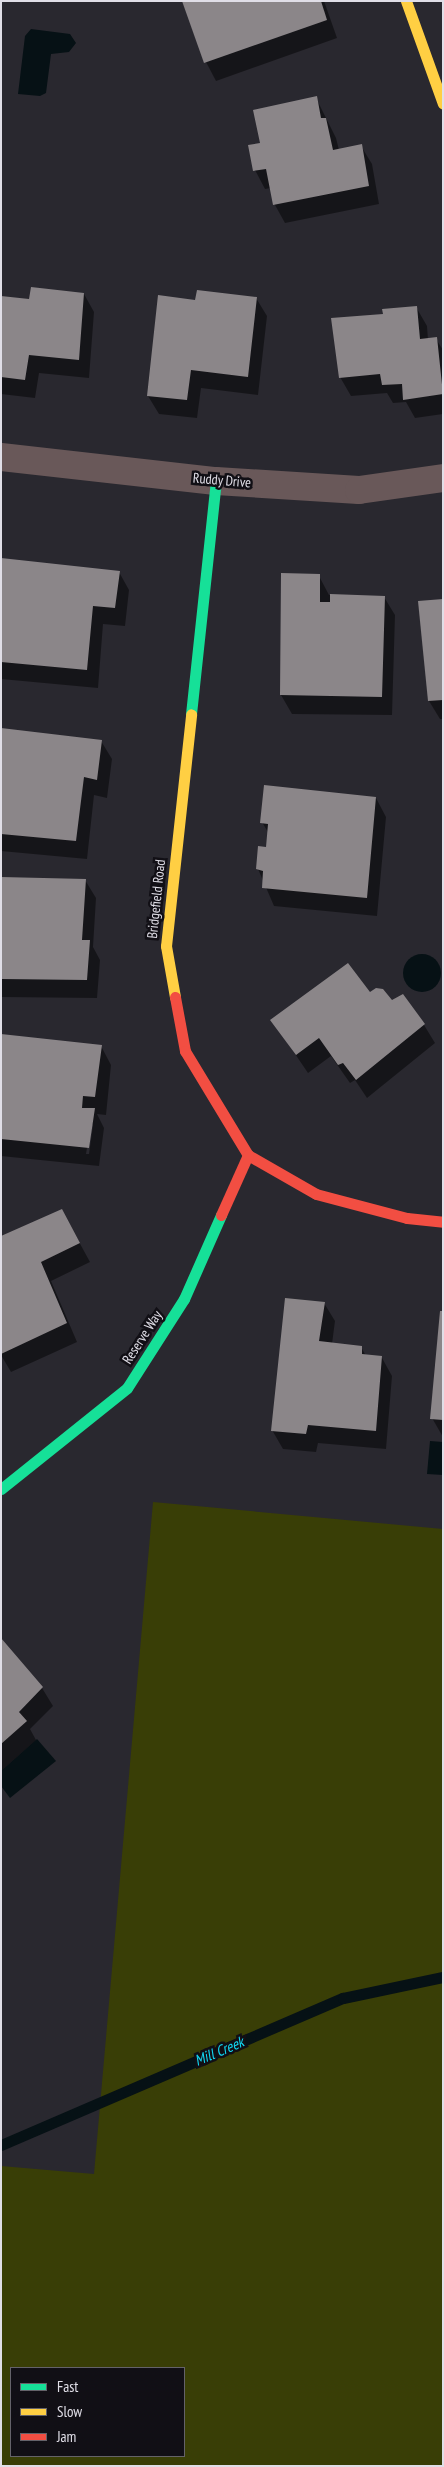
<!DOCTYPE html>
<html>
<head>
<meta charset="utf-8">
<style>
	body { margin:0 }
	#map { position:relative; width:444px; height:2467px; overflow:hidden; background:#29282f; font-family:"PT Sans Narrow",sans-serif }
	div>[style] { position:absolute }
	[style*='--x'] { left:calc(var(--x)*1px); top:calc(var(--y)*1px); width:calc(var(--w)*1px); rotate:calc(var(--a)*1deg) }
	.green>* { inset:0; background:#393e06 }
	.water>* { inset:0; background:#061115 }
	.round { border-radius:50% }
	.shadow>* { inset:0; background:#0007 }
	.stream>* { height:11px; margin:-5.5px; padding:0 5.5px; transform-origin:5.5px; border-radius:5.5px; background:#061115 }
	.building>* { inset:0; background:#8b8689 }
	.street>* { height:28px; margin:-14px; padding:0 14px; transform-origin:14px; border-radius:14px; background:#695859 }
	.fast>* { height:11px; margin:-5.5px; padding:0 5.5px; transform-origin:5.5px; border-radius:5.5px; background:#16e098 }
	.slow>* { height:11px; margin:-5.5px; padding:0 5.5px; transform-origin:5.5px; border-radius:5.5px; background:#ffcf43 }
	.jam>* { height:11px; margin:-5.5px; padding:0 5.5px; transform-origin:5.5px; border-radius:5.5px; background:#f24e42 }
	span { translate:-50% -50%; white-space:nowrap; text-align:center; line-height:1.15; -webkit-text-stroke:5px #110f15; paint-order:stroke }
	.street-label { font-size:14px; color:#e0dee7 }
	.water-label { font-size:15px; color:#11d9f5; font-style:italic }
	.frame { position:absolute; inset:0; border:2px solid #e0dee7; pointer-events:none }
	.legend { position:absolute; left:10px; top:2367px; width:175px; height:90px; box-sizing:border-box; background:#110f15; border:1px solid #646269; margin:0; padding:6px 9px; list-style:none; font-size:15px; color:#e0dee7 }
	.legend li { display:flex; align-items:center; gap:10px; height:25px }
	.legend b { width:25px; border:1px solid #646269 }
</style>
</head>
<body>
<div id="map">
	<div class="green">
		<i style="clip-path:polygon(evenodd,153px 1502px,443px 1529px,443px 2466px,1px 2466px,1px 2166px,94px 2174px,153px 1502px,11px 2368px,184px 2368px,184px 2456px,11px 2456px,11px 2368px)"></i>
	</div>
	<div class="water">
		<i style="clip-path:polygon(31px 29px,70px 34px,76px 43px,69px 52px,51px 54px,46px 93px,40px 96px,18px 94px,25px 36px)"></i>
		<i class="round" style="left:403px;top:954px;width:38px;height:38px"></i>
		<i style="clip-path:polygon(430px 1441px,443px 1442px,443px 1475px,427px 1474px)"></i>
		<i style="clip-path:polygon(37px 1739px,56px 1761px,10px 1798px,1px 1786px,1px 1771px)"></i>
	</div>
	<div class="shadow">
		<i style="clip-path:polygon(184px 1px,324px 1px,337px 38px,216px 81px,206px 62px)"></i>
		<i style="clip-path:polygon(316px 98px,336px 138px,339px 150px,361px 146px,372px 164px,379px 204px,285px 223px,275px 205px,271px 188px,265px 189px,255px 170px,261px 144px)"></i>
		<i style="clip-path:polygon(84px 294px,94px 312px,89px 378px,39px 373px,35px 398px,1px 394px,1px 298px,31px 301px)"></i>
		<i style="clip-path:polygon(256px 298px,267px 316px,258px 395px,201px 388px,197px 418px,159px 414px,148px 396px,196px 302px)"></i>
		<i style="clip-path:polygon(416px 307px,427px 326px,428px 340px,436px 339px,443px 350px,443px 414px,415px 418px,406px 402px,393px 403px,387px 393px,351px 396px,340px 377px)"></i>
		<i style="clip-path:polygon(1px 559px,119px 572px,129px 590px,125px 626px,103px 624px,98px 688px,1px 679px)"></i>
		<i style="clip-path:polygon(282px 574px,319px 576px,329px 595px,384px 597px,395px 615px,392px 715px,292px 714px,281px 695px)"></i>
		<i style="clip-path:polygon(443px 600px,443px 719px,440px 719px,429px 701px)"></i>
		<i style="clip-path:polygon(1px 730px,101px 741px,112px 759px,107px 798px,94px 795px,87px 859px,1px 851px)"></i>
		<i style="clip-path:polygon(376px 798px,386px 817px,377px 916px,274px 906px,258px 869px,267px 848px,269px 834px,262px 822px)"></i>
		<i style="clip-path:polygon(1px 878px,85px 880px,96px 898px,93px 947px,100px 960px,97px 998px,1px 997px)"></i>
		<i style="clip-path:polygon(370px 994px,391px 1002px,424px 1025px,435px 1043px,367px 1098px,355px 1080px,350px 1083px,331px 1056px,308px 1073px,272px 1020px)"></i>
		<i style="clip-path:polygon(evenodd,1px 1035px,101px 1046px,111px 1065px,106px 1115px,97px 1114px,104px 1128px,99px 1166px,1px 1156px,1px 1035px,91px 1123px,93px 1125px,89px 1154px,86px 1154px,91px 1123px)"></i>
		<i style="clip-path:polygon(72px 1229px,90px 1262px,51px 1281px,77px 1342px,11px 1372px,1px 1355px,1px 1238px)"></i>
		<i style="clip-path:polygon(324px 1303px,335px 1321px,332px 1344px,361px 1347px,366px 1356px,382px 1358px,392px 1376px,386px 1449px,318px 1443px,316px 1452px,283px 1449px,272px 1430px)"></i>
		<i style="clip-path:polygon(443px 1312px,443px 1437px,432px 1418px)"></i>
		<i style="clip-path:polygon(1px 1640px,42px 1688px,53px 1706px,30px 1729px,36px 1740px,1px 1771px)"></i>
	</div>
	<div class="stream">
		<i style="--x:1;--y:2145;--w:372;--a:-23.3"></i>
		<i style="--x:343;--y:1998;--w:102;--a:-11.9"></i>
	</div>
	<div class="building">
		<i style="clip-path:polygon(182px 1px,321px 1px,327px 20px,204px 63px)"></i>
		<i style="clip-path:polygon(317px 96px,321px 118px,326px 118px,333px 150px,362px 144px,369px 186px,273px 205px,266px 169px,253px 171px,248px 145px,260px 143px,253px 110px)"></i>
		<i style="clip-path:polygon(31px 287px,84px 293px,79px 360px,29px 355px,25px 380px,1px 377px,1px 296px,29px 299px)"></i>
		<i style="clip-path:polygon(197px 290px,257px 297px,248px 377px,191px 370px,187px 400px,147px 396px,158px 295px,195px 300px)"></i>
		<i style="clip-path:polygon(417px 306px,420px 339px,437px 337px,443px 394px,403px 400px,402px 384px,382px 385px,380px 374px,339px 378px,331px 318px,383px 314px,382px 309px)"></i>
		<i style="clip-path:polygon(1px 558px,120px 571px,115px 608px,93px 606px,87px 670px,1px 662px)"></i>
		<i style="clip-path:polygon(281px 573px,320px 574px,320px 602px,330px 602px,330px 594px,385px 596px,382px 697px,280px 695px)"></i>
		<i style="clip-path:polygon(443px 599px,443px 700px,428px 701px,418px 601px)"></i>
		<i style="clip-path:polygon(1px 728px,102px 740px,97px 780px,84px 777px,76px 841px,1px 834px)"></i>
		<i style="clip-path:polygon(264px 785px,376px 797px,367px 898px,262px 888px,263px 871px,256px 869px,258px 846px,266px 847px,268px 824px,260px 823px)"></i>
		<i style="clip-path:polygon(1px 877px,86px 879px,82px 940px,90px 940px,87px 980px,1px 979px)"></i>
		<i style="clip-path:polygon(348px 963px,370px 992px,376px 988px,383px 989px,392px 1000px,403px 994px,425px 1024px,356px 1080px,343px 1063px,338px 1065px,319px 1038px,296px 1055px,270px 1020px)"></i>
		<i style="clip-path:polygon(1px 1034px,102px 1045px,95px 1097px,83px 1096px,82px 1108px,95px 1108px,89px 1148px,1px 1139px)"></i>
		<i style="clip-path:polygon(62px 1209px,80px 1243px,41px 1262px,67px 1323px,1px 1354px,1px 1236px)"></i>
		<i style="clip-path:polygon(285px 1298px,325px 1302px,319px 1341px,362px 1346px,362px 1354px,382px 1356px,376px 1431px,308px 1425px,306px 1434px,271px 1431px)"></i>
		<i style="clip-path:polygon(440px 1311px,443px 1311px,443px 1420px,430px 1419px)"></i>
		<i style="clip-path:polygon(1px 1638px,43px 1687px,19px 1712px,27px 1721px,1px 1744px)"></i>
	</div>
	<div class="street">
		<i style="--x:1;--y:457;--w:216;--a:6.4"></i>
		<i style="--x:216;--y:481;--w:143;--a:3.6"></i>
		<i style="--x:359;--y:490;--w:85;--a:-8.1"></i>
	</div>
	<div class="fast">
		<i style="--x:191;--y:714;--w:234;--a:-83.9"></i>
		<i style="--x:1;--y:1489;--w:161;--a:-38.7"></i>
		<i style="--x:127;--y:1388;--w:106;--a:-57.4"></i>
		<i style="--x:184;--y:1299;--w:92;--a:-66.2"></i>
	</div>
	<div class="slow">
		<i style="--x:406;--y:1;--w:109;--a:70.2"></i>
		<i style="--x:175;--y:997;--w:52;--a:-100"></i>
		<i style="--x:166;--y:946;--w:233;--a:-83.8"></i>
	</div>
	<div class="jam">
		<i style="--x:175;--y:997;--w:55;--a:79.5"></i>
		<i style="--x:185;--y:1051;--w:122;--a:58.8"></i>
		<i style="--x:248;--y:1155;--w:78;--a:29.8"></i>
		<i style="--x:316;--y:1194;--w:94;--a:14.8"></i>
		<i style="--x:407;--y:1218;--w:36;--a:6"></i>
		<i style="--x:221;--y:1215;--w:66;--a:-65.8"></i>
	</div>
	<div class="street-label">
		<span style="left:222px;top:480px;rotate:5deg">Ruddy Drive</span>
		<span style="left:156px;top:899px;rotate:-84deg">Bridgefield Road</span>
		<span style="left:142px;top:1337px;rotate:-57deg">Reserve Way</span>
	</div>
	<div class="water-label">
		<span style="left:219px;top:2051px;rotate:-23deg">Mill Creek</span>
	</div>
	<div class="frame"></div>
	<ul class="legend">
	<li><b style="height:6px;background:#16e098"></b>Fast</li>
	<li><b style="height:6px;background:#ffcf43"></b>Slow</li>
	<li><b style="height:6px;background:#f24e42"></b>Jam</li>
	</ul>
</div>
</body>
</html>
